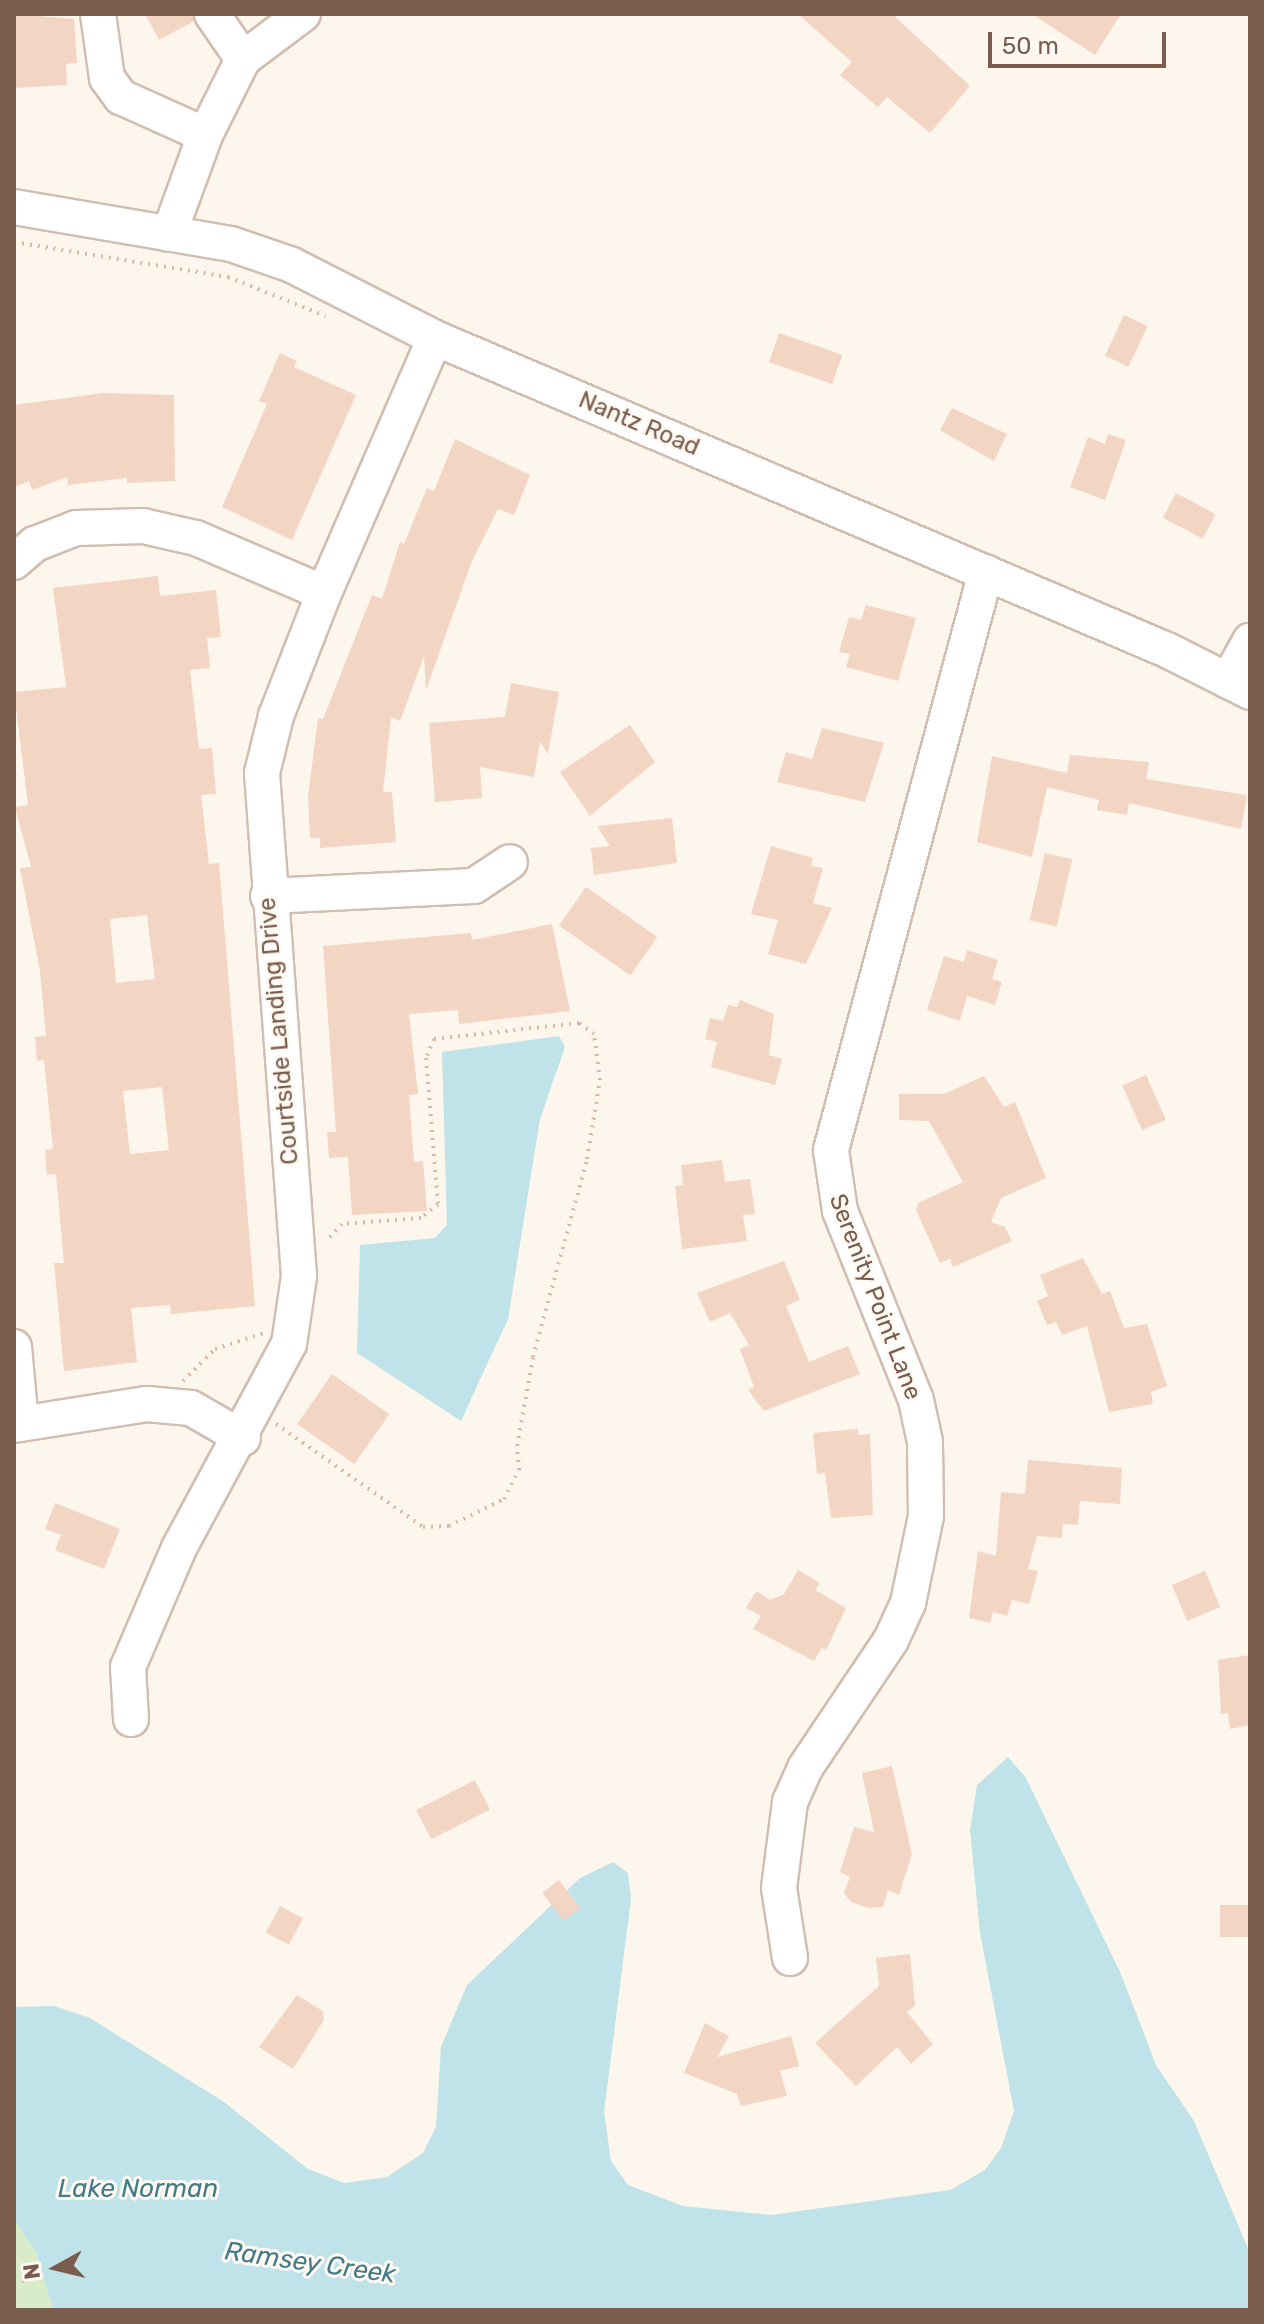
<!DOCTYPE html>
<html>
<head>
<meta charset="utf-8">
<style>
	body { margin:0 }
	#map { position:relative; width:1264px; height:2324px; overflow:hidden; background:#fdf6ec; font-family:Rubik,sans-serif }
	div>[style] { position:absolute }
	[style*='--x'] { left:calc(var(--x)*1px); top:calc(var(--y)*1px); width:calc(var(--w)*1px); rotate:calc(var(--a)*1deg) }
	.green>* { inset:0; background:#d8ecc9 }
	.water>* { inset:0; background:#bfe3e8 }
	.building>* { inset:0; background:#f3d5c3; transform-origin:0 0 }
	.path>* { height:4px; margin-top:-2px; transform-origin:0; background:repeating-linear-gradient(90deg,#d9b8a5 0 2px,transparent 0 8px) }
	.roads { filter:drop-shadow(2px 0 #d1beb0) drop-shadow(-2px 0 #d1beb0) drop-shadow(0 2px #d1beb0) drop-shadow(0 -2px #d1beb0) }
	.minor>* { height:34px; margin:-17px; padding:0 17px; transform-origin:17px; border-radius:17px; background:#fff }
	span { translate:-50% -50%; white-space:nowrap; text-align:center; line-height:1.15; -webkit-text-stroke:6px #fffaf3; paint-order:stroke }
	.street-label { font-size:24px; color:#7a5c4d }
	.water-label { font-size:26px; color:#437c86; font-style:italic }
	.frame { position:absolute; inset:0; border:16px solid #7a5c4d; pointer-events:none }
	.north { position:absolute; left:16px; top:2228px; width:80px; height:80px; -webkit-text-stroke:6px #fffaf3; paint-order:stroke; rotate:262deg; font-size:22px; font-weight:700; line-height:32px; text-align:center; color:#7a5c4d }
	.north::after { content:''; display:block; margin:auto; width:28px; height:36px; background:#7a5c4d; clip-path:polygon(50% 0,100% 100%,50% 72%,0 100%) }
	.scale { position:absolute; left:988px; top:32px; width:178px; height:36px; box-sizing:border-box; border:4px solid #7a5c4d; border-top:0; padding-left:10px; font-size:24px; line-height:28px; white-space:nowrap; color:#7a5c4d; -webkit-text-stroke:6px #fffaf3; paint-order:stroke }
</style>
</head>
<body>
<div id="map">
	<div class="green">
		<i style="clip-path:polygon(14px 2219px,36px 2252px,53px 2310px,14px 2310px)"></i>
	</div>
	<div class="water">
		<i style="clip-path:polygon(559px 1036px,565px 1047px,540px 1119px,508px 1319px,461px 1421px,357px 1353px,360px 1245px,435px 1238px,447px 1225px,442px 1052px)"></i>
		<i style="clip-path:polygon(1008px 1757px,1026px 1778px,1121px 1974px,1156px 2065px,1194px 2121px,1250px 2253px,1250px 2310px,53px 2310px,36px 2252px,14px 2219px,14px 2007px,54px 2006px,90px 2018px,224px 2102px,308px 2169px,344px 2183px,387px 2177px,423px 2153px,436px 2127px,441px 2047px,467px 1985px,580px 1878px,613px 1862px,628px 1873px,631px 1899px,604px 2112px,611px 2161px,628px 2185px,683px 2206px,771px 2215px,950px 2190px,985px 2170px,1001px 2148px,1014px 2111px,980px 1933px,970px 1830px,977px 1785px)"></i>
	</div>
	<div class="building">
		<i style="clip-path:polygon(14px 14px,74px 19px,77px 63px,66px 64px,67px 85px,14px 88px)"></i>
		<i style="clip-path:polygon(145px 14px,192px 14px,194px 21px,159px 40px)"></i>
		<i style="clip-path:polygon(798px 14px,892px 14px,970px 86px,930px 133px,887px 97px,878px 107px,840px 75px,852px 62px)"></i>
		<i style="clip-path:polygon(1032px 14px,1121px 14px,1095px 55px)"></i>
		<i style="left:1124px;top:315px;width:26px;height:45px;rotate:25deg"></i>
		<i style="left:779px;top:333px;width:67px;height:31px;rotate:19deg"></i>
		<i style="clip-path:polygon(280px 353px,297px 361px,294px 367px,356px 395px,292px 540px,222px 507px,267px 404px,259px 401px)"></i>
		<i style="clip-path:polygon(103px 393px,174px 395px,175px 481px,127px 483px,127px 478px,68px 485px,67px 477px,32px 490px,29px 481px,14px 487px,14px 405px)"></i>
		<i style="clip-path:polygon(952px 408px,1007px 434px,994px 461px,940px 430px)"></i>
		<i style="clip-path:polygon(1108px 434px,1126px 440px,1105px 500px,1070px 487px,1088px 437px,1105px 444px)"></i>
		<i style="clip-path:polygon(455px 439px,530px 475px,514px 515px,498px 509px,472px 561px,426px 690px,424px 656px,400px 721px,391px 717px,383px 792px,392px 792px,396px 842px,320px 848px,320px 838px,310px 838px,308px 797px,318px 718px,323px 719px,372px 595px,382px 599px,400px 542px,404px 544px,427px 488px,434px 491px)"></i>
		<i style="left:1176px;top:493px;width:45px;height:28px;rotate:28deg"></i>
		<i style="clip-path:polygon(evenodd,158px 576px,160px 596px,216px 590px,221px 637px,207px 638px,210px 668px,190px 670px,199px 749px,212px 748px,216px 794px,201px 795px,209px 864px,219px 863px,255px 1306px,171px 1314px,170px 1305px,131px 1308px,137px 1362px,64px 1371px,54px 1263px,64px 1263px,56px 1174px,47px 1175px,45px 1150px,53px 1149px,44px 1060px,37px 1061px,35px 1037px,46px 1036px,40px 971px,20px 868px,31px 867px,15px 807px,28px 805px,14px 692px,66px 687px,53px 588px,158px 576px,147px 915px,155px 979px,116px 983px,110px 919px,147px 915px,158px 576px,162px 1087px,169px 1150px,130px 1154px,123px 1091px,162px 1087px)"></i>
		<i style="clip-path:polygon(866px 605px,916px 618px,898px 681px,846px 667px,850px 654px,839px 652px,849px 617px,861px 620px)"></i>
		<i style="clip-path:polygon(511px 683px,559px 692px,548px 754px,540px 742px,534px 777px,480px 767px,482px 798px,435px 802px,429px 723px,505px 717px)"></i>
		<i style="clip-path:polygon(630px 725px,655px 762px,590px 816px,560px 772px)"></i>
		<i style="clip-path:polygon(822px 728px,884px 743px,865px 802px,777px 782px,786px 752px,812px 759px)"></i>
		<i style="clip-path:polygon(1070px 755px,1149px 762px,1146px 779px,1247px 795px,1241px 829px,1129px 803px,1127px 815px,1097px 810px,1099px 800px,1047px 787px,1032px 857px,977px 842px,992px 756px,1067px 773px)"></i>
		<i style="clip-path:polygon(672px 818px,677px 863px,594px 875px,591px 848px,610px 846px,597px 826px)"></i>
		<i style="clip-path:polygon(771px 846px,813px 858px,811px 866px,823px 868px,813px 903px,832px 908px,806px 964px,768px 954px,778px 920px,751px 914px)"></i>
		<i style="left:1045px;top:853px;width:28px;height:69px;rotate:13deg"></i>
		<i style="left:586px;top:887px;width:87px;height:47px;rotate:35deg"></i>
		<i style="clip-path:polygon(552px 924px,570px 1011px,459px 1024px,458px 1010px,409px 1014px,418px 1094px,409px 1095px,414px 1162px,423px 1161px,427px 1211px,352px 1215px,348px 1157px,329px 1158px,327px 1132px,336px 1132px,323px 946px,471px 933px,472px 940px)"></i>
		<i style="clip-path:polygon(967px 950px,998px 960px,992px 979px,1002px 982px,995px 1005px,967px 996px,960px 1021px,927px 1010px,944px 956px,964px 962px)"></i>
		<i style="clip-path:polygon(740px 1000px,774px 1014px,769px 1055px,782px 1059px,775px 1085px,711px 1067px,717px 1042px,705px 1039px,710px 1018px,723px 1021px,728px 1005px,737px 1007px)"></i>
		<i style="left:1146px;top:1075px;width:49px;height:26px;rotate:66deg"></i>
		<i style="clip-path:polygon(984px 1076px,1004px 1107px,1015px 1102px,1046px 1178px,1001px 1198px,991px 1222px,1005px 1227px,1012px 1241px,953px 1267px,950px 1259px,940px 1263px,916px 1210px,918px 1203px,963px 1182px,929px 1121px,899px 1120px,899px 1094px,944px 1094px)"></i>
		<i style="clip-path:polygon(722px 1160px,725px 1182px,750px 1179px,755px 1214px,743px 1215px,747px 1241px,682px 1249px,675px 1186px,683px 1185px,681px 1165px)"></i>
		<i style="clip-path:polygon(1083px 1258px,1102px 1294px,1110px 1291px,1124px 1328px,1147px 1324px,1167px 1386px,1151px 1392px,1153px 1404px,1109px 1412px,1087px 1326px,1062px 1335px,1056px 1322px,1047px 1325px,1037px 1301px,1048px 1296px,1040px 1275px)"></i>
		<i style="clip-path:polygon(784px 1261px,800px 1300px,786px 1306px,809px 1362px,848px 1346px,860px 1374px,764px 1411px,748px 1390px,754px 1387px,740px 1349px,749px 1345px,730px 1313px,710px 1322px,697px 1293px)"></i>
		<i style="left:332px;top:1374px;width:70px;height:61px;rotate:35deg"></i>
		<i style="clip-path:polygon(858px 1429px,858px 1435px,870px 1434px,873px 1515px,831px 1518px,825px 1473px,817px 1474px,813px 1433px)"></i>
		<i style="clip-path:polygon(1028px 1460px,1122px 1468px,1120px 1504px,1080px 1501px,1078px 1525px,1063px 1524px,1062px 1538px,1037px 1536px,1028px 1569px,1038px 1571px,1029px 1604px,1012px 1600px,1007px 1616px,993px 1612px,990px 1623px,969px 1618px,978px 1551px,996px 1556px,1001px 1492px,1025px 1494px)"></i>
		<i style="clip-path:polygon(55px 1503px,120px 1529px,104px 1569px,55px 1550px,61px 1535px,45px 1529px)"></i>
		<i style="clip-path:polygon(798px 1570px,820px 1583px,815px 1590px,846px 1608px,826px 1650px,822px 1648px,814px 1661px,753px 1629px,761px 1616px,746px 1608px,756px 1591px,770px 1600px,784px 1594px)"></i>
		<i style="left:1205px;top:1571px;width:39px;height:36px;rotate:67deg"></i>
		<i style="clip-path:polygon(1250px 1655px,1250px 1725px,1230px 1729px,1228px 1713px,1221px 1714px,1218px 1660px)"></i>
		<i style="clip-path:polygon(892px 1766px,912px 1854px,899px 1895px,888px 1890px,883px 1907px,869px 1908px,851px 1902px,844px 1893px,850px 1877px,840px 1872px,854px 1827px,874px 1832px,862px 1773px)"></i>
		<i style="left:475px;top:1780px;width:33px;height:66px;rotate:63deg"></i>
		<i style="left:559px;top:1880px;width:35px;height:21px;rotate:53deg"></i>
		<i style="left:1250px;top:1905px;width:32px;height:30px;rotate:90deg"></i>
		<i style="left:280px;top:1906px;width:26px;height:30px;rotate:28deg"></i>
		<i style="clip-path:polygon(910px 1954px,915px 2006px,907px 2012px,933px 2044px,911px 2064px,897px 2047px,856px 2086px,815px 2043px,879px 1986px,876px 1958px)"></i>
		<i style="clip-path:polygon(297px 1995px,323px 2011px,324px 2020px,293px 2069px,259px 2047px)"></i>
		<i style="clip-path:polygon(705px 2023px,729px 2036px,717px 2057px,791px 2036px,799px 2066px,780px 2071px,787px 2096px,741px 2106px,737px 2094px,684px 2073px)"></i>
	</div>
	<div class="path">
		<i style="--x:14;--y:242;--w:217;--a:9.3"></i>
		<i style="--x:228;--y:277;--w:105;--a:21.9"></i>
		<i style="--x:183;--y:1381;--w:45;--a:-45"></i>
		<i style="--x:215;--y:1349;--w:52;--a:-18.1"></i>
		<i style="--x:276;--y:1424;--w:179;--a:35"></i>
		<i style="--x:423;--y:1527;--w:26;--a:-2"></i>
		<i style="--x:449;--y:1526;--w:61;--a:-26.1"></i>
		<i style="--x:504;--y:1499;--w:33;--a:-63"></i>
		<i style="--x:519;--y:1470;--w:24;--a:-95"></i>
		<i style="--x:517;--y:1446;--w:90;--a:-79.8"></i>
		<i style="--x:533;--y:1357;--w:205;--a:-74.7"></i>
		<i style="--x:587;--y:1159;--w:80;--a:-80.7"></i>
		<i style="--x:600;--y:1080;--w:46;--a:-97.4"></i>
		<i style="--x:594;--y:1034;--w:19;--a:-144"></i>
		<i style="--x:579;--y:1023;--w:146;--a:173.7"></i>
		<i style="--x:434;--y:1039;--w:21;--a:113"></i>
		<i style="--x:426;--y:1058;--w:146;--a:85.3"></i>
		<i style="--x:438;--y:1204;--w:22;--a:141"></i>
		<i style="--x:421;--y:1218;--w:79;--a:175.7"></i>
		<i style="--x:342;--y:1224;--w:23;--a:133"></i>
		<i style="--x:14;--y:2282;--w:10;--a:-6"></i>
	</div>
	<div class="roads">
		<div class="minor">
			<i style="--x:98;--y:14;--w:65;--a:82"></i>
			<i style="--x:107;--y:78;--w:24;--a:54"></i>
			<i style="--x:121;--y:97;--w:92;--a:24.3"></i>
			<i style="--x:243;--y:59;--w:75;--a:-36.9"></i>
			<i style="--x:14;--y:207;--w:220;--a:9.7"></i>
			<i style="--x:231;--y:244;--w:65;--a:19"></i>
			<i style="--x:292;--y:265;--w:161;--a:27"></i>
			<i style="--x:435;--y:338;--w:796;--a:23.09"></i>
			<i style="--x:1167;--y:650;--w:93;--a:26.8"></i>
			<i style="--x:169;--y:234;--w:105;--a:-70"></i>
			<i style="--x:205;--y:135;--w:85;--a:-63.4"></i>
			<i style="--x:243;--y:59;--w:55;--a:-124.6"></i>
			<i style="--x:14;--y:562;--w:28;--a:-41"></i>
			<i style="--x:35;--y:544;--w:44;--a:-21.3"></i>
			<i style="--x:76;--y:528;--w:67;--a:-1.7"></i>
			<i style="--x:143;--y:526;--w:54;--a:12.8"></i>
			<i style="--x:196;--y:538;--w:139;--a:23.3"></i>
			<i style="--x:1228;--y:681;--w:46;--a:-61.2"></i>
			<i style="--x:268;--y:896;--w:206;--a:-2.8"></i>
			<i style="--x:474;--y:886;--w:43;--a:-33.7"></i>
			<i style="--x:14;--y:1347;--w:77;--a:84.8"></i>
			<i style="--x:14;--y:1425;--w:135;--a:-9"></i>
			<i style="--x:147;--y:1404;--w:44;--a:5.2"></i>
			<i style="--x:191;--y:1408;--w:60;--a:30"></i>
			<i style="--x:131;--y:1719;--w:52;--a:-93.3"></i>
			<i style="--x:128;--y:1667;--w:129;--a:-66.8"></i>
			<i style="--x:179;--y:1548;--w:232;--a:-61.7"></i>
			<i style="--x:289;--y:1344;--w:69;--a:-81.6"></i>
			<i style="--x:299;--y:1276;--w:504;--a:-94.21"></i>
			<i style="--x:262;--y:773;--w:59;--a:-76.2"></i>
			<i style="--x:276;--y:716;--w:132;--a:-68.7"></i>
			<i style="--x:324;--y:593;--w:278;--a:-66.5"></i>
			<i style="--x:790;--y:1958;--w:71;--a:-98.9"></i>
			<i style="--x:779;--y:1888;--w:87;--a:-82.7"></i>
			<i style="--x:790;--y:1802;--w:37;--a:-66"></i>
			<i style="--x:805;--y:1768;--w:154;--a:-56.1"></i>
			<i style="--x:891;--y:1640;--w:41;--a:-65.3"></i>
			<i style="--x:908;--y:1603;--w:89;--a:-78.3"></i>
			<i style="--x:926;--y:1516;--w:74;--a:-90.8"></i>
			<i style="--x:925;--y:1442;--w:43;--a:-102.1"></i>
			<i style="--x:916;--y:1400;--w:204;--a:-111.9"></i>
			<i style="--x:840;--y:1211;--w:62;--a:-98.4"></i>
			<i style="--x:831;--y:1150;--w:598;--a:-74.99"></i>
		</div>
	</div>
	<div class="street-label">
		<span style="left:639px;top:424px;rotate:23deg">Nantz Road</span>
		<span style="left:279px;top:1031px;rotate:-95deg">Courtside Landing Drive</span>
		<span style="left:875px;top:1297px;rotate:69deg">Serenity Point Lane</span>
	</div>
	<div class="water-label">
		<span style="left:138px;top:2189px">Lake Norman</span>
		<span style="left:310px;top:2263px;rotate:8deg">Ramsey Creek</span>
	</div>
	<div class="frame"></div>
	<div class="north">N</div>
	<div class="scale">50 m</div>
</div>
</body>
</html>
